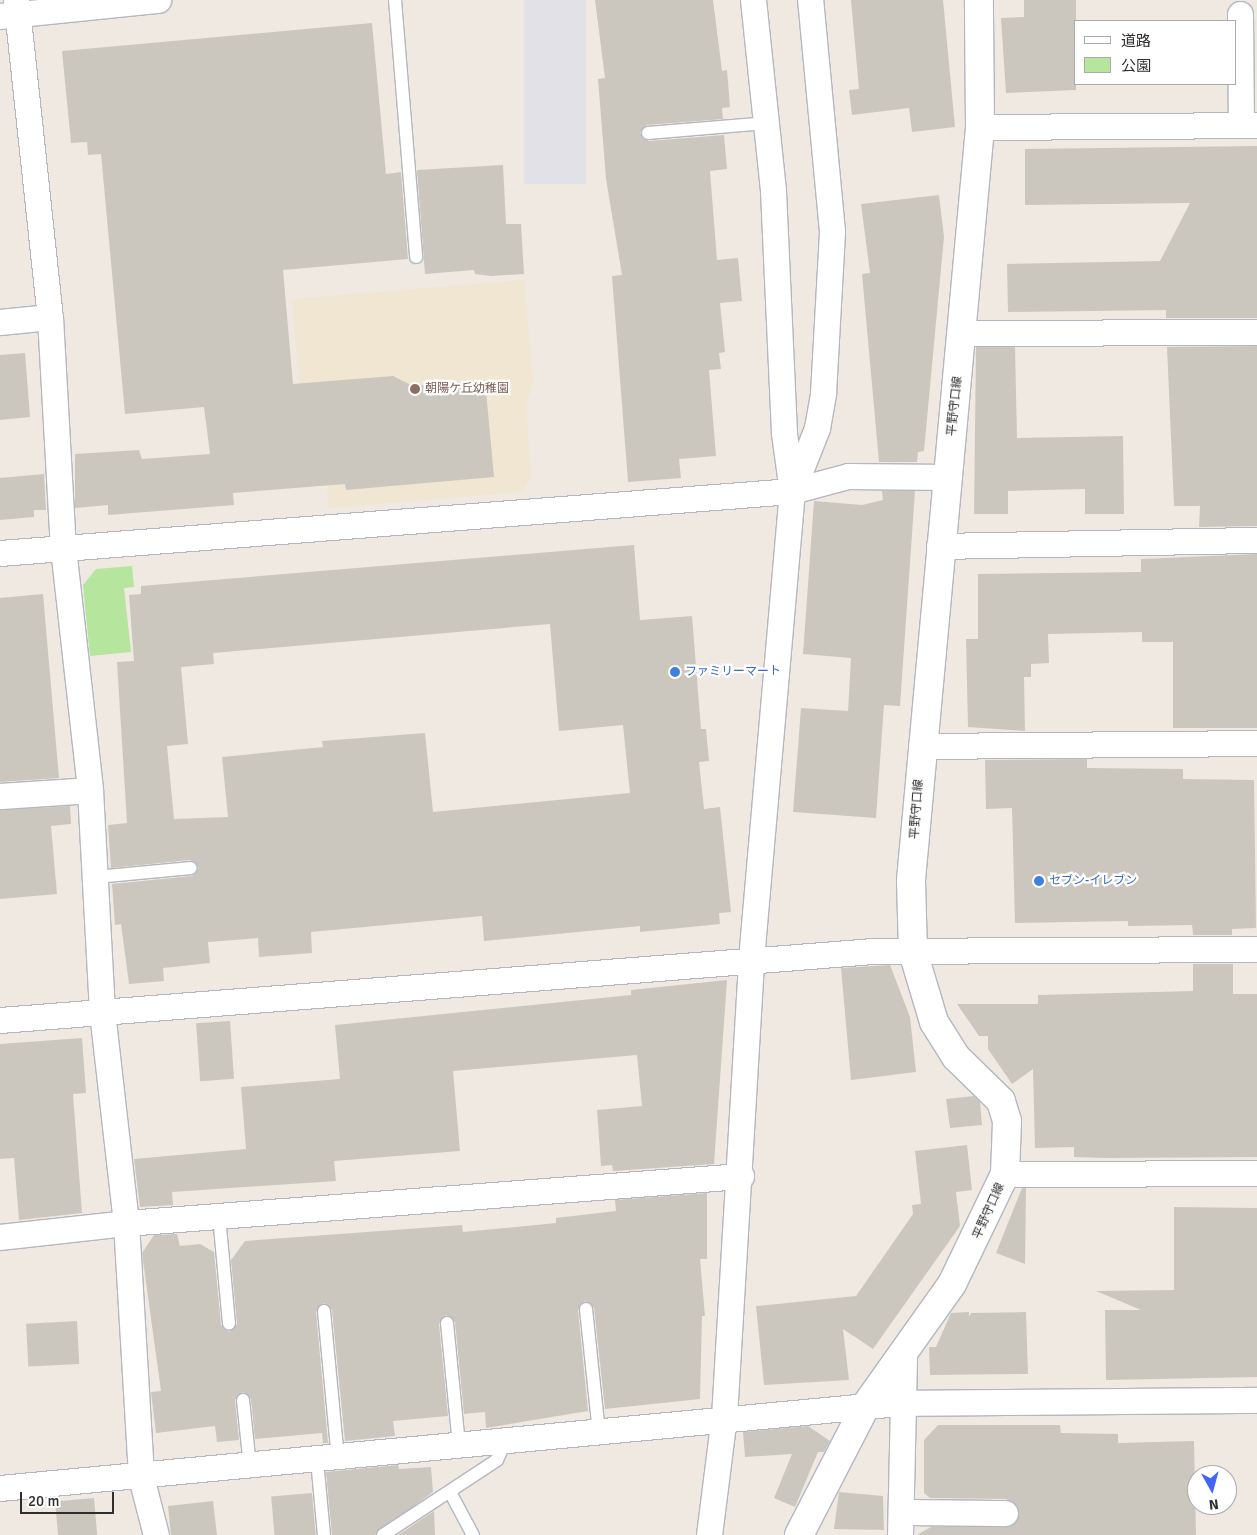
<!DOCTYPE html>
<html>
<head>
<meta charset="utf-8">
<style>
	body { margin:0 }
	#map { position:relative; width:1257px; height:1535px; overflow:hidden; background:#efe9e1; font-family:Signika,"Noto Sans JP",sans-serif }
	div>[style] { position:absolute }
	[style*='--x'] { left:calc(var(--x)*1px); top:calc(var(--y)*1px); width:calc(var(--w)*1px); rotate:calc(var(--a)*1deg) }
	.industrial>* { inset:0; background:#e3e1e8; transform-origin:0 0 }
	.education>* { inset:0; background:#f0e6d1 }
	.green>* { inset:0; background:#b6e59e }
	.building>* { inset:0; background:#cbc7bf; transform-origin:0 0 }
	.roads { filter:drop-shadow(1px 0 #b4b7c1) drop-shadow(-1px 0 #b4b7c1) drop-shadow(0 1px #b4b7c1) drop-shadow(0 -1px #b4b7c1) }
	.lane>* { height:12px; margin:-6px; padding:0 6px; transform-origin:6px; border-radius:6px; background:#fff }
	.street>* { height:25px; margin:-12.5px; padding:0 12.5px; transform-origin:12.5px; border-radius:12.5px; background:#fff }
	.secondary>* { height:28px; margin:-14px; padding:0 14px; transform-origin:14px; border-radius:14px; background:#fff }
	.dots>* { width:14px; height:14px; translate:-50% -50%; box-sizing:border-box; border:2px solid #fff; border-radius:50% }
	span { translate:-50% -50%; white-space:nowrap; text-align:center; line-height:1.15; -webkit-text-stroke:4.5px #fff; paint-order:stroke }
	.education-label { font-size:12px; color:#785e54 }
	.left { translate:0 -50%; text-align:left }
	.street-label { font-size:12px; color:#2e2e2e }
	.shop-label { font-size:12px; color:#366cbe }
	.legend { position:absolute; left:1074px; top:20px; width:162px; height:65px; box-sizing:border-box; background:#fff; border:1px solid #ababab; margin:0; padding:6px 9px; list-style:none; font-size:15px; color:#2e2e2e }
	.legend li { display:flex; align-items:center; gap:10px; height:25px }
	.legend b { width:25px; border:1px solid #ababab }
	.north { position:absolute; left:1187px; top:1465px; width:50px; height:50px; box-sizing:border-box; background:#fff; border:1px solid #ababab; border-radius:50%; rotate:173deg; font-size:14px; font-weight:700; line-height:20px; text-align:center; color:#2e2e2e }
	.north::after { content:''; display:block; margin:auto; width:18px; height:22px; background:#4264fb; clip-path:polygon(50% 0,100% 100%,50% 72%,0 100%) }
	.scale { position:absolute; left:20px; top:1492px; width:94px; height:22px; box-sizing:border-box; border:2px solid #2e2e2e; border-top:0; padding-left:6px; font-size:15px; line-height:18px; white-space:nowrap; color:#2e2e2e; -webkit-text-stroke:4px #fff; paint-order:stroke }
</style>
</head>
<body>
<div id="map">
	<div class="industrial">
		<i style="left:524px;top:0;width:62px;height:184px"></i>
	</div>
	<div class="education">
		<i style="clip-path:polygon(524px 280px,533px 382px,526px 406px,531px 479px,521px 492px,329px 508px,319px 397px,301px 398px,292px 299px)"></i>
	</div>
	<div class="green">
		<i style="clip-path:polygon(132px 566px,134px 587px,124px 588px,131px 652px,90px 656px,83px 585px,96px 569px)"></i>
	</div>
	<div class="building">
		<i style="clip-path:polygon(595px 0,713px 0,722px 71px,727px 70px,730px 107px,722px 108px,723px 119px,647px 125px,640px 133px,649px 141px,724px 135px,727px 169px,710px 171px,717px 260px,738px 258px,742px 301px,720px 303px,725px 352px,719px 353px,721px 369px,709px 370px,716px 456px,679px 459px,681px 478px,628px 482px,612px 276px,622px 275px,606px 179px,598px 79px,605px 78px)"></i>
		<i style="clip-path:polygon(851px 0,943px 0,955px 127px,912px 132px,909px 108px,852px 115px,849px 90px,859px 89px)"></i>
		<i style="clip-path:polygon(1024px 0,1076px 0,1076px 90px,1006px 93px,1001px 18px,1024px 17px)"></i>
		<i style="clip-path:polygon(372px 23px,386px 174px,401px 172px,408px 259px,283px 270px,293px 384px,393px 376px,413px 386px,485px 380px,494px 477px,346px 490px,345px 484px,233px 493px,234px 505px,108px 515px,108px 505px,75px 508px,75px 454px,139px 450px,142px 459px,210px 454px,204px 407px,125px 414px,101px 154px,88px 155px,87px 142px,71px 143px,62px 51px)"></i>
		<i style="clip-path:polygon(1257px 146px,1257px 318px,1166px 318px,1166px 310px,1008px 312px,1007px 264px,1160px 261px,1190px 203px,1025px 205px,1025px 149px)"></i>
		<i style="clip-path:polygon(503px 165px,506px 224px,521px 224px,524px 274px,491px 276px,475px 274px,474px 270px,425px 274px,417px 170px)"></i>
		<i style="clip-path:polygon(939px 195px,944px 237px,924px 451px,918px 452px,917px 462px,879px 462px,862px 274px,870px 273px,861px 204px)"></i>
		<i style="clip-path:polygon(1257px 346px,1257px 526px,1199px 527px,1200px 506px,1174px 506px,1167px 347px)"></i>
		<i style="clip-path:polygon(976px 347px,1015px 347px,1017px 438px,1123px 436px,1124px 514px,1085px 514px,1085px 489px,1008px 491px,1008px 514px,974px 514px)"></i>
		<i style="clip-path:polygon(25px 353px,30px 417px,0 420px,0 355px)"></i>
		<i style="clip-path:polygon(44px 474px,46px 510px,34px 510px,34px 517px,0 520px,0 478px)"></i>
		<i style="clip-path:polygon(882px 491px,915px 491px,900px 706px,884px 705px,876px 818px,793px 812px,801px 708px,848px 711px,851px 658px,803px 654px,814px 501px,862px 505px,883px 500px)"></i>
		<i style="clip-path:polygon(evenodd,634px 545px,640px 620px,692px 616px,701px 729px,706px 729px,709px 761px,699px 762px,704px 809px,720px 807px,731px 912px,719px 913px,720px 924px,640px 932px,640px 926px,484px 941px,482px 916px,311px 932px,312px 953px,259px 957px,258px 938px,208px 942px,210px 963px,163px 968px,164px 981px,129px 984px,121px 924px,115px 925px,112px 884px,192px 876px,199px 868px,190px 860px,111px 868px,108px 825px,127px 823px,117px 662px,134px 661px,129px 595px,141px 594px,141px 586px,634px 545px,550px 624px,559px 731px,623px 725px,630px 793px,433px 812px,425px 733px,322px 741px,323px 747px,222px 757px,228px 817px,174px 819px,167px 746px,188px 744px,181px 667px,214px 664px,213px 653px,550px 624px)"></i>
		<i style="clip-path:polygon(1257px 554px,1257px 728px,1173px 728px,1173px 642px,1142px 642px,1142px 632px,1048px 634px,1049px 663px,1031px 664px,1031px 677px,1024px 677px,1025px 731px,968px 727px,966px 639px,978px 639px,978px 574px,1141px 572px,1141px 559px)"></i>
		<i style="clip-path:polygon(43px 594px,59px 778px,0 782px,0 598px)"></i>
		<i style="clip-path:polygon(1087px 759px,1087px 768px,1183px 769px,1183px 779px,1254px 780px,1256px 928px,1232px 929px,1232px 935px,1193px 935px,1192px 925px,1128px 926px,1128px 921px,1015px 923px,1012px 808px,986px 809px,985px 760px)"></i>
		<i style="clip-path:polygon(70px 806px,71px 824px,51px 826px,57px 894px,0 899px,0 810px)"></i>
		<i style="clip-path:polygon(1193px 964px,1233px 964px,1233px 994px,1257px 994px,1257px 1157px,1105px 1158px,1074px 1157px,1074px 1147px,1035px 1148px,1033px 1069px,1012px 1084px,988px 1049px,988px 1036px,979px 1036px,957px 1004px,1038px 1004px,1038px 995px,1193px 991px)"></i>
		<i style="clip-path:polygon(890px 965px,910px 1017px,916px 1072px,851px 1080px,841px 968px)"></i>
		<i style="clip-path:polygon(727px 980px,714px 1164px,613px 1171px,612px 1165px,601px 1166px,597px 1110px,642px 1106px,637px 1055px,453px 1071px,460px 1151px,334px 1161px,336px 1181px,172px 1192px,173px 1205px,140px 1207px,134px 1159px,246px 1149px,241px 1087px,340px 1079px,335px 1025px,631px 995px,631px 990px)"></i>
		<i style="left:230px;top:1021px;width:58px;height:34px;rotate:86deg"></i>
		<i style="clip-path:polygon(82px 1038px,86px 1093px,73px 1094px,82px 1213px,19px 1220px,14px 1158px,0 1159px,0 1044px)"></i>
		<i style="clip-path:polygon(974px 1096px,980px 1102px,982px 1125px,950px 1128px,946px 1099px)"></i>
		<i style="clip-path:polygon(967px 1145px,972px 1190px,956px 1192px,960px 1226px,873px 1349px,843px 1329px,849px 1380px,764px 1385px,756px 1306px,856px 1296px,913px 1214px,912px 1205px,921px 1204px,915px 1151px)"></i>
		<i style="clip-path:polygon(1022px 1188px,1026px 1188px,1025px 1264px,996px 1253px)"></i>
		<i style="clip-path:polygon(707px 1193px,707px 1259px,700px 1259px,705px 1316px,702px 1316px,700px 1399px,605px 1409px,594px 1308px,585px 1301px,578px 1310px,588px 1411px,486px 1428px,485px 1412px,464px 1414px,455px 1322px,446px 1315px,439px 1324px,448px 1416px,393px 1421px,395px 1436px,345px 1441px,332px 1310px,324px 1303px,316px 1312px,328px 1443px,323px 1443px,322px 1433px,255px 1439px,251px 1399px,243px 1392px,235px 1400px,239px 1440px,217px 1442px,215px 1426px,156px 1433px,151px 1392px,161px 1391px,142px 1253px,154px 1235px,177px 1234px,180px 1246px,200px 1244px,214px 1252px,221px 1325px,229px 1332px,237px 1324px,231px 1260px,245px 1241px,462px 1225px,463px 1232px,556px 1223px,556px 1218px,616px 1211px,615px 1200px)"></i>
		<i style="clip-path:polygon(1174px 1207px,1257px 1208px,1257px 1377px,1106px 1380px,1105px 1310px,1141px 1310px,1096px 1291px,1174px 1290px)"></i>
		<i style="clip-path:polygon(969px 1312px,969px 1317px,971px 1313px,1026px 1312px,1028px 1374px,930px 1375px,929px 1347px,936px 1347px,951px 1313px)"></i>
		<i style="left:77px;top:1321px;width:43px;height:51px;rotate:87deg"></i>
		<i style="clip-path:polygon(938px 1425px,1060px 1425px,1061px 1433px,1118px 1434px,1118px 1443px,1194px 1441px,1196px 1535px,917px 1535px,931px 1527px,1005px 1527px,1019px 1514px,1017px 1506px,1006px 1499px,930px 1498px,924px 1493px,924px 1440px)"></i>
		<i style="clip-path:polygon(808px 1426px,830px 1441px,824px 1452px,818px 1452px,795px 1507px,774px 1498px,792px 1454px,745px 1457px,743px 1432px)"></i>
		<i style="clip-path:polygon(398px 1465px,399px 1469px,431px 1467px,433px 1492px,375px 1535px,332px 1535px,326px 1472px)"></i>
		<i style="clip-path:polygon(839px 1492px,883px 1496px,884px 1530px,834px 1529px)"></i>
		<i style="left:312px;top:1493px;width:42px;height:41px;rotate:85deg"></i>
		<i style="left:94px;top:1498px;width:37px;height:39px;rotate:85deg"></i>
		<i style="clip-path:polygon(213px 1501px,217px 1535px,171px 1535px,168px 1506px)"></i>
		<i style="clip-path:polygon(434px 1511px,435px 1535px,398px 1535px)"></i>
	</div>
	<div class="roads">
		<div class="lane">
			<i style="--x:395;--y:0;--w:258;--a:85.3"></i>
			<i style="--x:648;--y:133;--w:118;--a:-4.8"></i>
			<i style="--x:97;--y:877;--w:94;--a:-5.5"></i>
			<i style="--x:219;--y:1216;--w:108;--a:84.7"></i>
			<i style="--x:586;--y:1309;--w:125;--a:84"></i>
			<i style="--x:324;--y:1311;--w:148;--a:84.6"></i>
			<i style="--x:447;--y:1323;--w:124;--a:84.4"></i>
			<i style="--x:243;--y:1400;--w:67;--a:84"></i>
			<i style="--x:317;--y:1460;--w:75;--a:84.7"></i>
			<i style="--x:450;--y:1492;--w:49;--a:61.9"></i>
			<i style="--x:383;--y:1535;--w:136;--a:-33.3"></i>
			<i style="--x:497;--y:1460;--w:20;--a:-66"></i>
		</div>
		<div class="street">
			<i style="--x:16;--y:0;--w:319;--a:83.9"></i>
			<i style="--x:50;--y:317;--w:231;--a:86.8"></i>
			<i style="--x:63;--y:548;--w:244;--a:83.6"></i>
			<i style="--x:90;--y:790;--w:222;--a:86.9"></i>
			<i style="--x:102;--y:1012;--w:212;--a:83.5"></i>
			<i style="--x:126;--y:1223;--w:254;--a:86.6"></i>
			<i style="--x:141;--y:1477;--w:60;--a:75.5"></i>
			<i style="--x:1240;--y:14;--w:111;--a:89.5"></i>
			<i style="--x:0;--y:16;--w:159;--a:-5.8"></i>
			<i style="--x:980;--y:127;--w:277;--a:-0.4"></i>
			<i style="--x:0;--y:322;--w:50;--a:-5.7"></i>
			<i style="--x:963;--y:333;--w:294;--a:-0.2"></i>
			<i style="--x:793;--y:489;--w:66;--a:-68.5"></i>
			<i style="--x:817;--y:428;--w:36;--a:-80"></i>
			<i style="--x:823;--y:393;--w:162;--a:-86.8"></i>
			<i style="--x:832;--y:231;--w:232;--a:-95.4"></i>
			<i style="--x:939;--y:546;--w:318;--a:-1.1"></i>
			<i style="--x:0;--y:553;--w:794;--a:-4.48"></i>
			<i style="--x:792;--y:491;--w:58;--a:-15"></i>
			<i style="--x:848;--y:476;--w:99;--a:0.6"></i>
			<i style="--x:921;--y:746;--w:336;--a:-0.5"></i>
			<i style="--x:0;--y:796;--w:90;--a:-3.8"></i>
			<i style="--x:0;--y:1020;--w:876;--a:-4.52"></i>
			<i style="--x:873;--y:951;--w:384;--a:-0.3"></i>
			<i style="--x:1005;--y:1174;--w:252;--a:-0.2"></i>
			<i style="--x:0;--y:1237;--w:127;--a:-6.3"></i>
			<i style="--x:126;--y:1223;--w:617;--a:-4.37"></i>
			<i style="--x:0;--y:1488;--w:904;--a:-5.4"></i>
			<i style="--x:900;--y:1403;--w:357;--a:-0.5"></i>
			<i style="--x:901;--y:1512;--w:104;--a:0.6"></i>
			<i style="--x:709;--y:1535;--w:119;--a:-82.8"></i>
			<i style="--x:724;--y:1417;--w:459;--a:-86.6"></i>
			<i style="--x:751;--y:959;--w:470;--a:-85"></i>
			<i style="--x:792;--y:491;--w:59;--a:-97.9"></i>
			<i style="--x:784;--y:433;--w:243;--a:-92.6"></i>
			<i style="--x:773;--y:190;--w:191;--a:-96"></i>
			<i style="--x:900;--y:1535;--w:181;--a:-88.7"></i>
		</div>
		<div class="secondary">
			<i style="--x:799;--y:1535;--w:146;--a:-62.7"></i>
			<i style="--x:866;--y:1405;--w:148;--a:-54.6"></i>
			<i style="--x:952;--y:1284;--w:122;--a:-64.3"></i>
			<i style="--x:1005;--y:1174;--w:53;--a:-87.8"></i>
			<i style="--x:1007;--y:1121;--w:21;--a:-107"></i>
			<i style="--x:1001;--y:1101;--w:63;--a:-135.6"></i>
			<i style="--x:956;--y:1057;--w:41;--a:-122.2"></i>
			<i style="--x:934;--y:1022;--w:73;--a:-106.7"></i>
			<i style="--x:913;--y:952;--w:72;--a:-91.6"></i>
			<i style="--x:911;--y:880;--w:756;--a:-84.76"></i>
			<i style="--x:980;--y:127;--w:127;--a:-90.5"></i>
		</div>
	</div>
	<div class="dots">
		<i style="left:415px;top:389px;background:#8d6e63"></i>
		<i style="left:675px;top:672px;background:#3f7fe0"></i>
		<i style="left:1039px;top:881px;background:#3f7fe0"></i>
	</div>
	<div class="education-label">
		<span class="left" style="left:425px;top:389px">朝陽ケ丘幼稚園</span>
	</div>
	<div class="street-label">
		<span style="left:955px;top:406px;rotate:-84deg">平野守口線</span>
		<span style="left:917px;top:809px;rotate:-86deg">平野守口線</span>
		<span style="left:989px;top:1211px;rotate:-66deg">平野守口線</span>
	</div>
	<div class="shop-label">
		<span class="left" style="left:685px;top:672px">ファミリーマート</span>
		<span class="left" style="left:1049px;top:881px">セブン-イレブン</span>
	</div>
	<ul class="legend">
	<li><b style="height:6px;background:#fff"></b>道路</li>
	<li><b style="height:14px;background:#b6e59e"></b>公園</li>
	</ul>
	<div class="north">N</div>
	<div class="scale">20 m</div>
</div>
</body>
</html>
